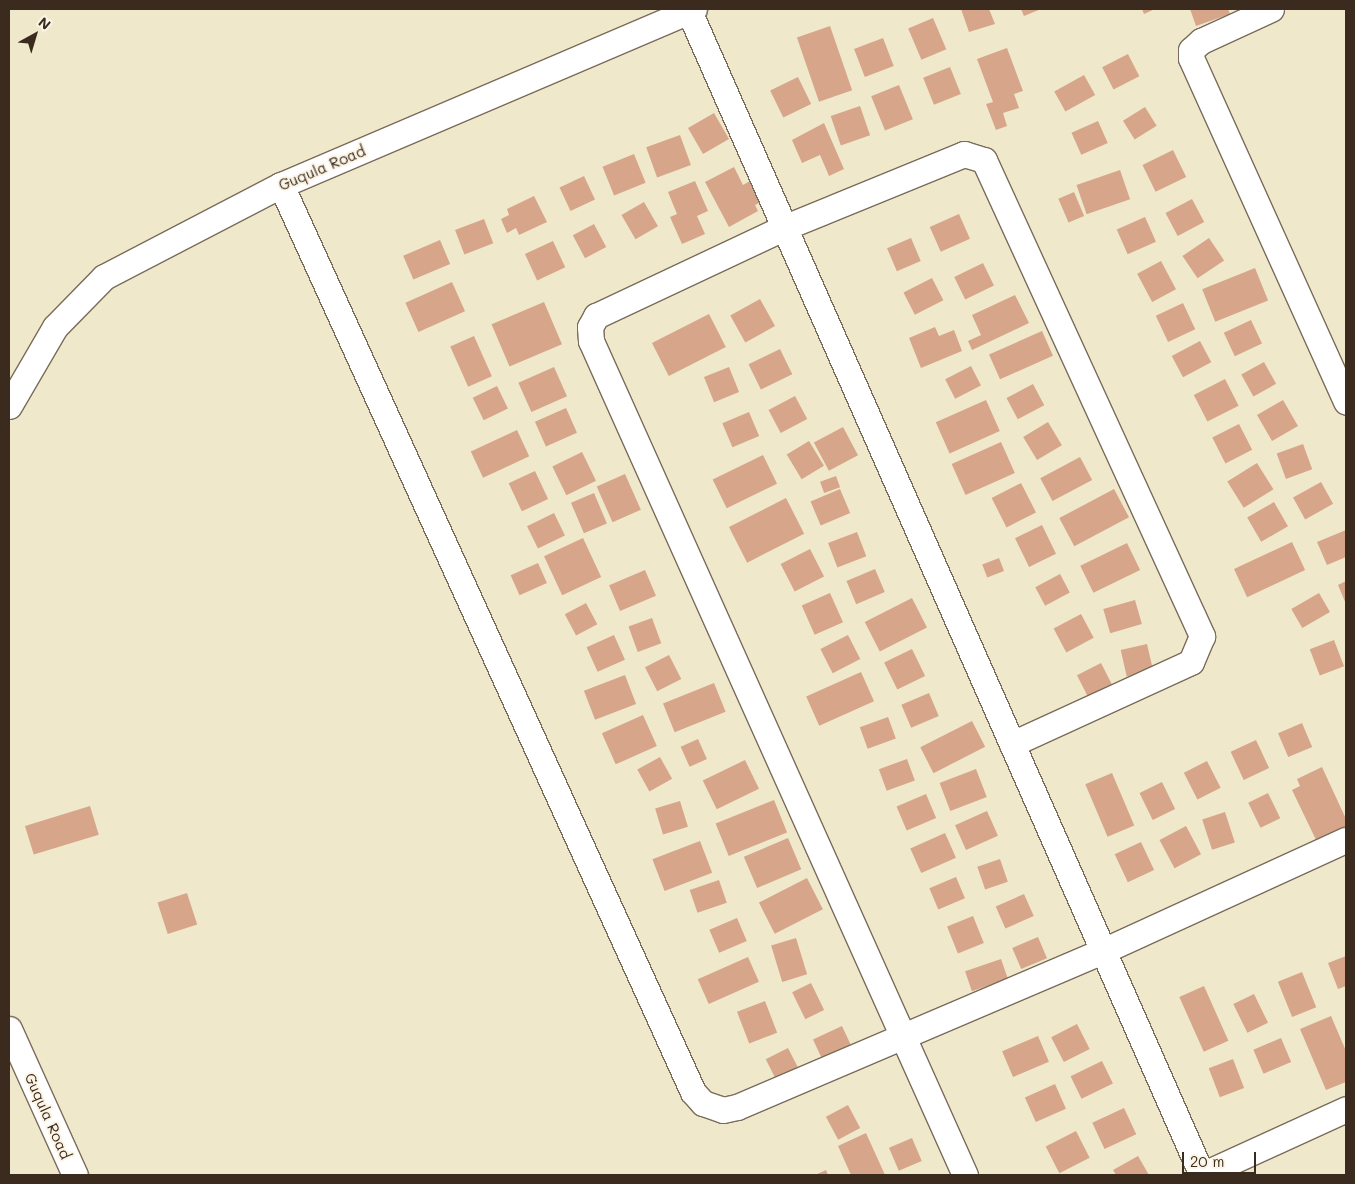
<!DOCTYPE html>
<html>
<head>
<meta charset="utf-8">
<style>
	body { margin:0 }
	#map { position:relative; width:1355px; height:1184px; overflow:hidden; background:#efe8cb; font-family:Mali,sans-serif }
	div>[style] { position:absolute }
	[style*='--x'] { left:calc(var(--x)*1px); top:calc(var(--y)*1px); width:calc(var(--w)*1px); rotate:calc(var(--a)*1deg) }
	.building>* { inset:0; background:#d7a68a; transform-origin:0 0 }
	.roads { filter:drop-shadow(1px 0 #7a6c5b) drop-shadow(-1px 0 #7a6c5b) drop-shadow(0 1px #7a6c5b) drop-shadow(0 -1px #7a6c5b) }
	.minor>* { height:25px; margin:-12.5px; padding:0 12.5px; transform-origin:12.5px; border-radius:12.5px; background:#fff }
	span { translate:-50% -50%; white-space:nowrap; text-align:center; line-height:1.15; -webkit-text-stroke:4px #fcf5e5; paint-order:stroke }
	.street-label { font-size:15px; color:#3b2a1e }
	.frame { position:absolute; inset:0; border:10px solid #3b2a1e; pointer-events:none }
	.north { position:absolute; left:10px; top:10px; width:50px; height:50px; -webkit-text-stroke:4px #fcf5e5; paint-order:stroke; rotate:39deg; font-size:14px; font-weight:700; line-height:20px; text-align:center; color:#3b2a1e }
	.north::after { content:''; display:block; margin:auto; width:18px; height:22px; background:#3b2a1e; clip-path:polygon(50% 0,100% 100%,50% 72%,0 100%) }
	.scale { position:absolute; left:1182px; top:1152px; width:74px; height:22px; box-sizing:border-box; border:2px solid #3b2a1e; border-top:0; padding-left:6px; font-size:15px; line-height:18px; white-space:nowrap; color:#3b2a1e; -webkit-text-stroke:4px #fcf5e5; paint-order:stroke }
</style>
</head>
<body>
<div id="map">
	<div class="building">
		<i style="clip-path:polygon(961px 9px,989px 9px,995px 24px,969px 32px)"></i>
		<i style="clip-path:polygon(1021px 9px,1041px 9px,1024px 16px)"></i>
		<i style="clip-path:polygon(1142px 9px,1155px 9px,1144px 14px)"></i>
		<i style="clip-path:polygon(1190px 9px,1228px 9px,1230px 14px,1196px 26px)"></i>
		<i style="left:933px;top:18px;width:34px;height:27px;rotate:67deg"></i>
		<i style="left:830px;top:26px;width:68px;height:35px;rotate:71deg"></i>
		<i style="left:883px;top:38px;width:30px;height:31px;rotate:69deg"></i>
		<i style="clip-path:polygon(1007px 48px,1023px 91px,1014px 94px,1019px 108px,1003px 113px,1007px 126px,996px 130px,986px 104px,993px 102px,977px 59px)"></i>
		<i style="left:1128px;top:54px;width:25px;height:29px;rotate:63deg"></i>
		<i style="left:950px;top:67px;width:29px;height:29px;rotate:68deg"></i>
		<i style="left:1084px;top:75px;width:23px;height:34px;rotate:61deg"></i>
		<i style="left:798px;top:77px;width:30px;height:31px;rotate:64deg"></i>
		<i style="left:899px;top:85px;width:37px;height:30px;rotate:68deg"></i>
		<i style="left:860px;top:106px;width:31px;height:31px;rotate:71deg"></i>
		<i style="left:1145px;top:107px;width:22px;height:26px;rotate:58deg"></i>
		<i style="left:714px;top:113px;width:30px;height:30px;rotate:60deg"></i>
		<i style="left:1098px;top:121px;width:24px;height:29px;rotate:66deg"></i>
		<i style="clip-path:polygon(824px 123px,844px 169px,829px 176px,820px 155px,802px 163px,792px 140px)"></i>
		<i style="left:680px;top:135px;width:32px;height:36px;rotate:70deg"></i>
		<i style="left:1173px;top:150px;width:30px;height:34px;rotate:64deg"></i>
		<i style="left:634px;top:154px;width:31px;height:34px;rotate:68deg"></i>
		<i style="clip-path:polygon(734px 167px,743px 185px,750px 181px,761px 202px,755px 205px,758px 211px,729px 227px,705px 182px)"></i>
		<i style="left:1120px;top:170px;width:31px;height:46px;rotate:71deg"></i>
		<i style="left:584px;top:176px;width:26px;height:27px;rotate:65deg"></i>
		<i style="clip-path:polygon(695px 181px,708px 211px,697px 216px,705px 234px,682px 244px,670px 217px,677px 214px,668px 192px)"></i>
		<i style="left:1074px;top:192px;width:26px;height:17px;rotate:67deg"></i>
		<i style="clip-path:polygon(534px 196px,547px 222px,519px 235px,516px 228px,507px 233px,501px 219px,509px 215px,507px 209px)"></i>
		<i style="left:1192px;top:199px;width:26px;height:30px;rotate:62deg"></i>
		<i style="left:644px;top:202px;width:28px;height:26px;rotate:60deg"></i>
		<i style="left:959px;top:214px;width:27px;height:32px;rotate:66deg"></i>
		<i style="left:1145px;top:217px;width:27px;height:31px;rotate:66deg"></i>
		<i style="left:484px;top:219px;width:26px;height:31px;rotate:69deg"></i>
		<i style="left:594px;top:224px;width:26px;height:24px;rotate:62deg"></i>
		<i style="left:911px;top:238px;width:25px;height:26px;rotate:67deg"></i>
		<i style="left:1209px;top:238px;width:27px;height:32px;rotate:56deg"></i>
		<i style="left:440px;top:240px;width:26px;height:40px;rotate:67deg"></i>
		<i style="left:553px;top:241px;width:29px;height:31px;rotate:65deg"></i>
		<i style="left:1161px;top:261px;width:32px;height:27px;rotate:62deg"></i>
		<i style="left:983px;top:263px;width:25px;height:32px;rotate:64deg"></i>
		<i style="left:1255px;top:268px;width:35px;height:57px;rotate:68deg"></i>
		<i style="left:932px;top:278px;width:25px;height:32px;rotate:63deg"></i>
		<i style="left:452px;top:282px;width:32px;height:51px;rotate:66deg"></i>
		<i style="clip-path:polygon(1015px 295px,1029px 323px,972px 350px,968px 341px,981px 335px,972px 315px)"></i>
		<i style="left:760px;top:299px;width:31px;height:34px;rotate:61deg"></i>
		<i style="left:544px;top:302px;width:46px;height:57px;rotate:67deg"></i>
		<i style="left:1183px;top:303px;width:29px;height:30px;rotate:65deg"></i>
		<i style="left:709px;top:314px;width:37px;height:64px;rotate:63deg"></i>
		<i style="left:1251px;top:320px;width:26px;height:30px;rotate:65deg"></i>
		<i style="clip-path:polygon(935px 327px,939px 336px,954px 330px,962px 351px,921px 368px,909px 338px)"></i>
		<i style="left:1042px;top:331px;width:27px;height:58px;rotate:66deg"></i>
		<i style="left:474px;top:336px;width:44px;height:26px;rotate:66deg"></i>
		<i style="left:1200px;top:341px;width:24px;height:32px;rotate:62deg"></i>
		<i style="left:780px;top:349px;width:28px;height:35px;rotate:64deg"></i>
		<i style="left:1264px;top:362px;width:25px;height:26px;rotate:61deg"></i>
		<i style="left:971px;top:366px;width:22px;height:29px;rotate:63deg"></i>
		<i style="left:554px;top:367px;width:32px;height:39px;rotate:66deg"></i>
		<i style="left:729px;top:367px;width:27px;height:27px;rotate:68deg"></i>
		<i style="left:1225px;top:379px;width:30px;height:35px;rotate:63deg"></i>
		<i style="left:1033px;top:384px;width:24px;height:30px;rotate:62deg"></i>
		<i style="left:497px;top:386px;width:25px;height:27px;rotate:64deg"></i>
		<i style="left:795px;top:396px;width:26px;height:30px;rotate:62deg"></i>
		<i style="left:986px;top:400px;width:34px;height:55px;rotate:66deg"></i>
		<i style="left:1283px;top:400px;width:30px;height:30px;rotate:60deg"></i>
		<i style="left:566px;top:408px;width:27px;height:34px;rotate:66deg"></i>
		<i style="left:749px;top:412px;width:26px;height:29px;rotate:67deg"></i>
		<i style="left:1048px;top:422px;width:27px;height:29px;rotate:59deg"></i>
		<i style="left:1239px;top:424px;width:29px;height:30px;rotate:63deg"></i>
		<i style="left:843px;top:427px;width:32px;height:33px;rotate:62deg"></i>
		<i style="left:517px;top:430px;width:29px;height:51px;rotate:65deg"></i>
		<i style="left:809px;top:441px;width:29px;height:26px;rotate:59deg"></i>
		<i style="left:1001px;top:442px;width:34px;height:54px;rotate:66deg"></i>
		<i style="left:1303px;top:444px;width:27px;height:28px;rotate:70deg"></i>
		<i style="left:582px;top:452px;width:32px;height:33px;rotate:64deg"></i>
		<i style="left:763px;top:455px;width:32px;height:56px;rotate:64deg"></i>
		<i style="left:1080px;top:457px;width:26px;height:45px;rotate:62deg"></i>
		<i style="left:1257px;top:463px;width:31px;height:35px;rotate:58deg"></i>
		<i style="left:535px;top:471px;width:31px;height:29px;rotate:65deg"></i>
		<i style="left:625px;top:474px;width:39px;height:31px;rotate:66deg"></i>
		<i style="left:836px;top:476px;width:12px;height:17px;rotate:70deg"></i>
		<i style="left:1321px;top:482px;width:25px;height:32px;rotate:61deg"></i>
		<i style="left:1021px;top:483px;width:33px;height:33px;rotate:63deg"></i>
		<i style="left:840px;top:489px;width:26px;height:32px;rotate:67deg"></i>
		<i style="left:1114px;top:489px;width:32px;height:62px;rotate:62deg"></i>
		<i style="left:594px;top:493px;width:33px;height:25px;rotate:67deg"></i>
		<i style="left:786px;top:498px;width:40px;height:64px;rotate:63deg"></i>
		<i style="left:1274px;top:502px;width:28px;height:31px;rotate:60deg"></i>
		<i style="left:554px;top:513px;width:25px;height:30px;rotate:64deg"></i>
		<i style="left:1042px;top:525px;width:32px;height:30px;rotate:64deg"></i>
		<i style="clip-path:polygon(1346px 530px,1346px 557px,1327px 565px,1317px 542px)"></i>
		<i style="left:857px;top:532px;width:26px;height:31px;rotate:69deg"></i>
		<i style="left:583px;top:538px;width:43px;height:43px;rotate:65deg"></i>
		<i style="left:1292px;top:542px;width:31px;height:64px;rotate:65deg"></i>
		<i style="left:1127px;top:543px;width:30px;height:52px;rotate:64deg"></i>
		<i style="left:810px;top:549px;width:31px;height:33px;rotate:63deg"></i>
		<i style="left:999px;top:558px;width:14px;height:18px;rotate:69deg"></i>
		<i style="left:538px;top:563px;width:22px;height:30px;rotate:66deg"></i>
		<i style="left:875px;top:569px;width:25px;height:31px;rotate:67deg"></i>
		<i style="left:645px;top:570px;width:28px;height:39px;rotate:67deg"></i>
		<i style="left:1060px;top:574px;width:21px;height:28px;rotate:62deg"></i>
		<i style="clip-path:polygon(1346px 581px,1346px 604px,1338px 585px)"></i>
		<i style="left:830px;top:593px;width:32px;height:31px;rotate:66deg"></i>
		<i style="left:1319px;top:593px;width:22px;height:32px;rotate:60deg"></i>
		<i style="left:912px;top:598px;width:33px;height:53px;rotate:63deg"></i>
		<i style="left:1135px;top:600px;width:25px;height:33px;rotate:74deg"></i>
		<i style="left:586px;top:603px;width:24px;height:24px;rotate:62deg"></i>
		<i style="left:1081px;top:614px;width:27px;height:31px;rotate:62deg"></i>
		<i style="left:652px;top:618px;width:27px;height:25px;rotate:70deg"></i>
		<i style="left:614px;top:635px;width:27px;height:30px;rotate:66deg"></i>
		<i style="left:848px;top:635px;width:27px;height:31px;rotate:63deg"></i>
		<i style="left:1334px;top:640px;width:28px;height:26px;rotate:69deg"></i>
		<i style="left:1147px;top:644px;width:27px;height:27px;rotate:77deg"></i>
		<i style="left:912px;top:649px;width:30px;height:31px;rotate:64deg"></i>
		<i style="left:669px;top:655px;width:27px;height:27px;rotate:63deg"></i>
		<i style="left:1101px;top:663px;width:27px;height:27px;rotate:63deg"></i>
		<i style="left:861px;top:672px;width:32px;height:60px;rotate:66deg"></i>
		<i style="left:625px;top:675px;width:31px;height:44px;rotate:69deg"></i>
		<i style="left:714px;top:683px;width:31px;height:55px;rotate:68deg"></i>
		<i style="left:929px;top:693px;width:25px;height:30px;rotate:67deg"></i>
		<i style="left:643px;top:715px;width:34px;height:45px;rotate:66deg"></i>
		<i style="left:888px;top:717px;width:23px;height:30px;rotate:70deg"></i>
		<i style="left:972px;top:721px;width:29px;height:58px;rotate:63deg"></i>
		<i style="left:1302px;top:723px;width:26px;height:26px;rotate:67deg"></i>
		<i style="left:698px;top:739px;width:22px;height:19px;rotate:66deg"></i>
		<i style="left:1256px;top:740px;width:31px;height:28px;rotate:65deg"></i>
		<i style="left:660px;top:757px;width:25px;height:26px;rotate:61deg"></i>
		<i style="left:907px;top:759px;width:23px;height:30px;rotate:70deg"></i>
		<i style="left:745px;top:760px;width:32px;height:47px;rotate:64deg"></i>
		<i style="left:1207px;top:761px;width:30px;height:26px;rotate:63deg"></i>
		<i style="clip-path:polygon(1322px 767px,1346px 819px,1346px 831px,1318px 844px,1292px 790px,1300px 786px,1297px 779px)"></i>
		<i style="left:976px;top:769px;width:30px;height:39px;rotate:69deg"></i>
		<i style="left:1112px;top:773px;width:57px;height:29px;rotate:67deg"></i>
		<i style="left:1162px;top:782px;width:30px;height:25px;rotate:64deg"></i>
		<i style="left:1268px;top:793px;width:28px;height:22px;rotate:64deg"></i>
		<i style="left:926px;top:794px;width:26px;height:32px;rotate:67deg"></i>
		<i style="left:774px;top:800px;width:35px;height:63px;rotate:68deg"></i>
		<i style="left:680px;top:801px;width:27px;height:26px;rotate:73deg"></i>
		<i style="left:90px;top:806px;width:30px;height:68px;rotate:73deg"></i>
		<i style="left:987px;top:811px;width:27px;height:35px;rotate:66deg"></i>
		<i style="left:1225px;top:812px;width:32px;height:24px;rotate:72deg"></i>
		<i style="left:1186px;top:826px;width:32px;height:30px;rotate:62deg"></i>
		<i style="left:945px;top:833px;width:27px;height:38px;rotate:66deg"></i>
		<i style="left:788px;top:838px;width:34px;height:48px;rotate:67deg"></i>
		<i style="left:700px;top:841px;width:34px;height:51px;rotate:69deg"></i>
		<i style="left:1141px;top:842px;width:31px;height:29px;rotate:65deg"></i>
		<i style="left:1000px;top:859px;width:24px;height:24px;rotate:71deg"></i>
		<i style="left:956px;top:877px;width:23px;height:29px;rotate:67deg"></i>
		<i style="left:807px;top:878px;width:35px;height:54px;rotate:63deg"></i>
		<i style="left:719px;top:880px;width:24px;height:31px;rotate:71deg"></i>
		<i style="left:187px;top:893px;width:33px;height:31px;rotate:72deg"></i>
		<i style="left:1024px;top:894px;width:24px;height:31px;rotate:66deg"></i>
		<i style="left:973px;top:916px;width:29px;height:28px;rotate:68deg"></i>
		<i style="left:737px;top:918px;width:25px;height:30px;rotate:67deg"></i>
		<i style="left:1038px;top:937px;width:23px;height:28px;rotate:67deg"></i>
		<i style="left:796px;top:938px;width:38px;height:26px;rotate:73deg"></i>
		<i style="clip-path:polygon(1346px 956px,1346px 986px,1338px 989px,1328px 963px)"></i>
		<i style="left:748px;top:957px;width:27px;height:55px;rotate:66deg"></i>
		<i style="left:1001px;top:959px;width:21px;height:38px;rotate:71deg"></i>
		<i style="left:1302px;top:972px;width:38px;height:26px;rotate:68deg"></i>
		<i style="left:811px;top:983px;width:30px;height:21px;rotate:64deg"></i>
		<i style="left:1204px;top:986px;width:60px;height:27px;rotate:66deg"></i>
		<i style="left:1254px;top:994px;width:32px;height:23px;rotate:64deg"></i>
		<i style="left:765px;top:1001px;width:34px;height:30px;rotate:69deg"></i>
		<i style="clip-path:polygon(1331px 1016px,1346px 1051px,1346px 1082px,1326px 1090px,1300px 1029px)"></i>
		<i style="left:1077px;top:1024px;width:28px;height:29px;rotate:63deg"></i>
		<i style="left:842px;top:1026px;width:21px;height:32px;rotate:65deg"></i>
		<i style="left:1038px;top:1036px;width:28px;height:39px;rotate:67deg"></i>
		<i style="left:1281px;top:1038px;width:26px;height:30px;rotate:67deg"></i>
		<i style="left:788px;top:1048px;width:22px;height:25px;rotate:63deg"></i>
		<i style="left:1233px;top:1059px;width:31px;height:26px;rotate:69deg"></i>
		<i style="left:1102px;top:1061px;width:25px;height:35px;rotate:64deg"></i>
		<i style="left:1055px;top:1084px;width:27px;height:33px;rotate:66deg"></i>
		<i style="left:848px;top:1105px;width:26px;height:25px;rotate:62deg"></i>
		<i style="left:1124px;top:1108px;width:29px;height:35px;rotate:65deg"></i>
		<i style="left:1076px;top:1131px;width:30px;height:34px;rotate:63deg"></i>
		<i style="clip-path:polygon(866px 1133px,885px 1175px,851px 1175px,838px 1146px)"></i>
		<i style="left:912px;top:1138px;width:25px;height:25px;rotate:67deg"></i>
		<i style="clip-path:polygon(1138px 1156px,1149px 1175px,1116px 1175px,1113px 1170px)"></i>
		<i style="clip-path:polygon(826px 1170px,828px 1175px,815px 1175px)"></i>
	</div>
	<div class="roads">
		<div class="minor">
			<i style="--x:1271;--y:9;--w:77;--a:155.4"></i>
			<i style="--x:1201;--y:41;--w:13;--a:138"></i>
			<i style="--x:1191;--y:50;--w:8;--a:90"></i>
			<i style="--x:1191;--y:58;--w:377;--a:65.7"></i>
			<i style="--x:689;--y:11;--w:1272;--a:66.22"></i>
			<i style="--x:281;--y:185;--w:996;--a:65.57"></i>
			<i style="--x:693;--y:1092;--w:15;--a:48"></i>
			<i style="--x:703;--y:1103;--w:21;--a:19"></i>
			<i style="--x:723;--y:1110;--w:14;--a:-12"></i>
			<i style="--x:737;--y:1107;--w:398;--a:-23.1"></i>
			<i style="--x:1103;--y:951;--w:267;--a:-24.6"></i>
			<i style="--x:9;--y:406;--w:91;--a:-59.8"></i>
			<i style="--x:55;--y:327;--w:70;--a:-45.6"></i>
			<i style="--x:104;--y:277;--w:199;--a:-27.5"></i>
			<i style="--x:281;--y:185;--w:449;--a:-23.1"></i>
			<i style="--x:9;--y:1029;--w:160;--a:65.7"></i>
			<i style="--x:965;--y:1175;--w:914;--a:-114.15"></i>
			<i style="--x:591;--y:341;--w:14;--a:-94"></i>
			<i style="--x:590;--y:327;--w:13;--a:-61"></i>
			<i style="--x:596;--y:316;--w:207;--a:-25.2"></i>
			<i style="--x:783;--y:228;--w:196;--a:-22.2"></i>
			<i style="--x:964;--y:154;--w:21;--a:17"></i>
			<i style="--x:984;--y:160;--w:524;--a:65.39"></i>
			<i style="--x:1202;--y:636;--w:28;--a:113"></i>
			<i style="--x:1191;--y:662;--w:197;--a:155.4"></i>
			<i style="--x:1202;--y:1175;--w:158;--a:-24.6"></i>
		</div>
	</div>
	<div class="street-label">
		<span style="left:322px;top:168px;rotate:-23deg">Guqula Road</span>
		<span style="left:48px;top:1116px;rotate:66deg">Guqula Road</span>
	</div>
	<div class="frame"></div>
	<div class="north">N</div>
	<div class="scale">20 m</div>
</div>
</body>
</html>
